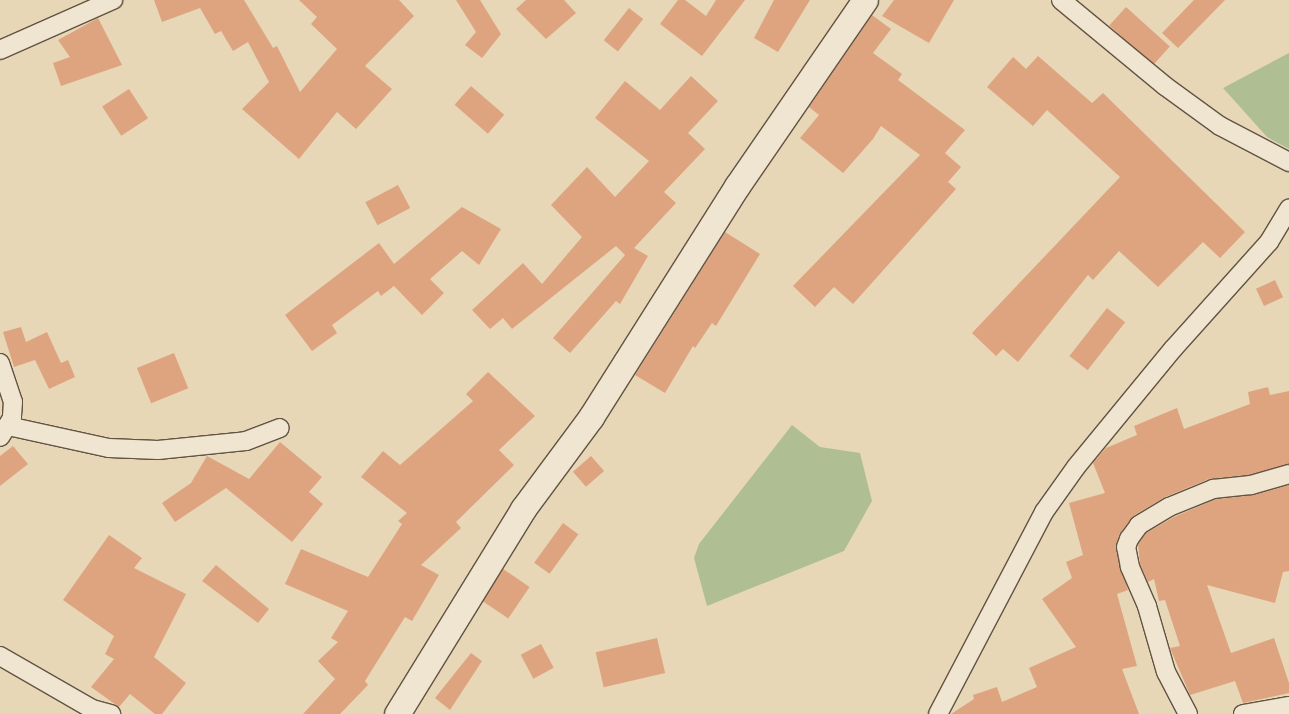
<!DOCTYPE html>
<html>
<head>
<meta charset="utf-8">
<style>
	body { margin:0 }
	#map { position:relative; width:1289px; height:714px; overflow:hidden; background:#e7d7b6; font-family:"Old Standard TT",serif }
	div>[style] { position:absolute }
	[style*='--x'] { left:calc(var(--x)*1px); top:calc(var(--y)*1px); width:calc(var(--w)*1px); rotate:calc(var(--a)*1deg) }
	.green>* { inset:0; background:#afbf93 }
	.building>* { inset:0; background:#dea480; transform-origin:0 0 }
	.roads { filter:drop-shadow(1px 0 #625343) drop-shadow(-1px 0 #625343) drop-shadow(0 1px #625343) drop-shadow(0 -1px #625343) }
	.street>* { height:18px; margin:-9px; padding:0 9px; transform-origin:9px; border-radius:9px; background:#efe5d0 }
	.secondary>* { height:25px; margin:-12.5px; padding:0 12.5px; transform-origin:12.5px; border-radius:12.5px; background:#efe5d0 }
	span { translate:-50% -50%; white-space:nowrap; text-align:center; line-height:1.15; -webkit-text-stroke:4.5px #efe5d0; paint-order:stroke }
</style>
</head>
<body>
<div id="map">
	<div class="green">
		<i style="clip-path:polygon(1289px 53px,1289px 149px,1267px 137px,1223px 88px)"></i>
		<i style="clip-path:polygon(792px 425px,820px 447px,860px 453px,872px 501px,844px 551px,707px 606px,694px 558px,699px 544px)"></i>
	</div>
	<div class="building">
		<i style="clip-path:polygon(154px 0,244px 0,273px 48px,277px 46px,300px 92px,337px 49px,311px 24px,317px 17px,299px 0,399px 0,414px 16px,365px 66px,392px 89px,356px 129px,337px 112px,299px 159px,242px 109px,269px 82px,248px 42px,233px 51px,221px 31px,215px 34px,200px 8px,162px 22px)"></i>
		<i style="clip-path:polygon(456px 0,480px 0,501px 34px,482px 58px,465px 45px,476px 32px)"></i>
		<i style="clip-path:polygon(526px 0,564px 0,576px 13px,546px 39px,516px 9px)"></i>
		<i style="clip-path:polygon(678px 0,685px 0,706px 16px,716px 0,745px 0,702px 56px,660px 24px)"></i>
		<i style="clip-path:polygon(774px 0,810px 0,778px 52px,754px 38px)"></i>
		<i style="clip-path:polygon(894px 0,954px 0,929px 43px,882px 16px)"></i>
		<i style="clip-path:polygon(1194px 0,1225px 0,1178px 48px,1162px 33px)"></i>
		<i style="left:1126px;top:7px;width:59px;height:25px;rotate:42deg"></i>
		<i style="left:629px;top:8px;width:18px;height:41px;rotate:38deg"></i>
		<i style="clip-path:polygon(872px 15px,891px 29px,873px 53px,902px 74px,898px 80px,965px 130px,945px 153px,961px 167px,948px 182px,956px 189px,853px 304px,834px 287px,815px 307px,793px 286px,920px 155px,881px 126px,873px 139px,843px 173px,800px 138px,819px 115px,809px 107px)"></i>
		<i style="clip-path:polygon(98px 18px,122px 65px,61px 86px,53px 63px,70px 57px,58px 40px)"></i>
		<i style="clip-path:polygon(1038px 56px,1092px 103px,1103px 93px,1245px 232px,1220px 258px,1203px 242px,1158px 287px,1119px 251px,1093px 280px,1088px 275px,1018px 362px,1003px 349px,996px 356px,972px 333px,1120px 177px,1047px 110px,1033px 126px,987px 87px,1013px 57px,1026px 69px)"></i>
		<i style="clip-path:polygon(691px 76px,718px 101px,688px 133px,705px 149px,664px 192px,676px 203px,634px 248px,648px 256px,620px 304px,616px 301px,570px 353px,553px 338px,625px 255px,616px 246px,512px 329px,503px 318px,490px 329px,472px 310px,523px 263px,542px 284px,582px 237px,551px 205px,587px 167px,615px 197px,649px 161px,595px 118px,625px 81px,660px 110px)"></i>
		<i style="left:471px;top:86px;width:44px;height:25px;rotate:41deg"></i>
		<i style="left:129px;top:89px;width:35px;height:32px;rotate:57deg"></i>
		<i style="left:398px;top:185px;width:26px;height:37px;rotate:62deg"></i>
		<i style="clip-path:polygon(462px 207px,501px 229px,479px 265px,462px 251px,430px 279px,444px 293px,422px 315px,394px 286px,381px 296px,378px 291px,332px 325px,337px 333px,312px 351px,285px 315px,379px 243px,394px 264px)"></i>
		<i style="clip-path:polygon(725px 232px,760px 254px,716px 326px,712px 323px,695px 348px,693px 346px,665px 393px,635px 375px)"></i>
		<i style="left:1275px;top:280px;width:19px;height:21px;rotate:65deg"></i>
		<i style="left:1107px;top:308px;width:23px;height:61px;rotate:38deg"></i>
		<i style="clip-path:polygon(21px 327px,26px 342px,47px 332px,61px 363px,68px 360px,75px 377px,49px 389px,35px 360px,14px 367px,3px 332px)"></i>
		<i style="left:174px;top:353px;width:38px;height:40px;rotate:68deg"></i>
		<i style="clip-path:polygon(488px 372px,535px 416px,499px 450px,514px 465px,456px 522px,461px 528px,421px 565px,439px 575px,412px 621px,405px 617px,365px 681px,368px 685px,340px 714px,303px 714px,335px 679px,318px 661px,338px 642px,331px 638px,348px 611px,285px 584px,301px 549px,368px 577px,402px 524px,398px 521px,407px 513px,361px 477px,383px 451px,400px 465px,473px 401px,466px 394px)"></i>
		<i style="clip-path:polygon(1268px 387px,1270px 395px,1289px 391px,1289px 464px,1249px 475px,1209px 479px,1165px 497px,1133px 516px,1119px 535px,1116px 549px,1128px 590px,1117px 594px,1137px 666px,1122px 669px,1139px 714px,951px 714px,974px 699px,973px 695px,997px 687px,1002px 702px,1037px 687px,1029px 668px,1076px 647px,1042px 599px,1072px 578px,1066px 562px,1083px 555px,1069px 503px,1105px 493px,1093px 463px,1106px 448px,1137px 435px,1134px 426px,1177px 408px,1184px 429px,1250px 404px,1248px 392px)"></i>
		<i style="clip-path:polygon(280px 442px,322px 477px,309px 492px,323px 504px,292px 542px,226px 488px,175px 522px,162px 503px,191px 483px,207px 456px,249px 479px)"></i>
		<i style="clip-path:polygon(13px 446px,28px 464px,0 486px,0 456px)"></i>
		<i style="left:591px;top:456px;width:20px;height:24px;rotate:49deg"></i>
		<i style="clip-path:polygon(1289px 485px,1289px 571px,1283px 572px,1275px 603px,1207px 585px,1231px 653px,1274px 638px,1289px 683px,1289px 693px,1243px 703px,1235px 681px,1190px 695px,1170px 648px,1180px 646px,1165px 600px,1159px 601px,1154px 579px,1148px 582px,1140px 564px,1138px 544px,1146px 533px,1174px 517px,1216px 499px,1254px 495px)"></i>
		<i style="left:563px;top:523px;width:19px;height:49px;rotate:36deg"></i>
		<i style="clip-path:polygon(109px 535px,142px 558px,134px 568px,186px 594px,154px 657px,186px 683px,162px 714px,155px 714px,130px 694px,119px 707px,91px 687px,114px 659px,105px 654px,114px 636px,63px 600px)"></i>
		<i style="clip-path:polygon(216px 565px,269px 609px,258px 623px,202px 581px)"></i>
		<i style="left:503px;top:569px;width:32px;height:38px;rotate:34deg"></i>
		<i style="left:657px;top:638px;width:36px;height:63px;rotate:77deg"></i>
		<i style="left:541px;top:644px;width:27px;height:23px;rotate:62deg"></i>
		<i style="clip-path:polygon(471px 653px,482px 661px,450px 710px,435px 698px)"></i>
	</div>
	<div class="roads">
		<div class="street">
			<i style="--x:1061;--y:0;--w:135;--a:39.6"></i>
			<i style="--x:1165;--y:86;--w:68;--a:36"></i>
			<i style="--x:1220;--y:126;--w:78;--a:27.6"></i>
			<i style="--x:0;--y:50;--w:124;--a:-23.9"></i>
			<i style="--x:0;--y:363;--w:41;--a:71.6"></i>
			<i style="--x:13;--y:402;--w:16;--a:94"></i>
			<i style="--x:12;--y:418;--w:22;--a:122"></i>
			<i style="--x:8;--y:426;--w:103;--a:12.3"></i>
			<i style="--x:109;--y:448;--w:49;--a:2.3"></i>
			<i style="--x:158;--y:450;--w:88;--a:-5.8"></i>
			<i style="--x:246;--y:441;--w:36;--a:-21"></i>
			<i style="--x:0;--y:656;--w:106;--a:29.9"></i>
			<i style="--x:92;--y:709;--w:20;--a:15"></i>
			<i style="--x:938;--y:714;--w:228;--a:-62.3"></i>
			<i style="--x:1044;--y:512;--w:55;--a:-54.6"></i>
			<i style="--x:1076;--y:467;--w:153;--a:-50.6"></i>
			<i style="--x:1173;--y:349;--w:144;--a:-48.1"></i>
			<i style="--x:1269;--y:242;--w:39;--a:-59"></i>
			<i style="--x:1188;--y:714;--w:47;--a:-117.6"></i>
			<i style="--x:1166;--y:672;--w:69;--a:-106.1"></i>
			<i style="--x:1147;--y:606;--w:43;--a:-113.6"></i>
			<i style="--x:1130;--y:567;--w:20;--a:-101"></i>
			<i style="--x:1126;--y:547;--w:9;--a:-69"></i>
			<i style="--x:1129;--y:539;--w:17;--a:-54"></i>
			<i style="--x:1139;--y:525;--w:35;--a:-31"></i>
			<i style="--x:1169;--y:507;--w:48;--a:-22.2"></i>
			<i style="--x:1213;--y:489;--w:38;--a:-6"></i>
			<i style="--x:1251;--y:485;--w:40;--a:-16"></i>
			<i style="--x:1243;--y:714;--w:47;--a:-9.9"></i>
		</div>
		<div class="secondary">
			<i style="--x:397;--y:714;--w:241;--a:-58.4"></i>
			<i style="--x:523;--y:509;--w:114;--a:-53.5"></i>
			<i style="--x:591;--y:417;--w:273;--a:-57.7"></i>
			<i style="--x:737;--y:186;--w:226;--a:-55.5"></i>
		</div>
	</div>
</div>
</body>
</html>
